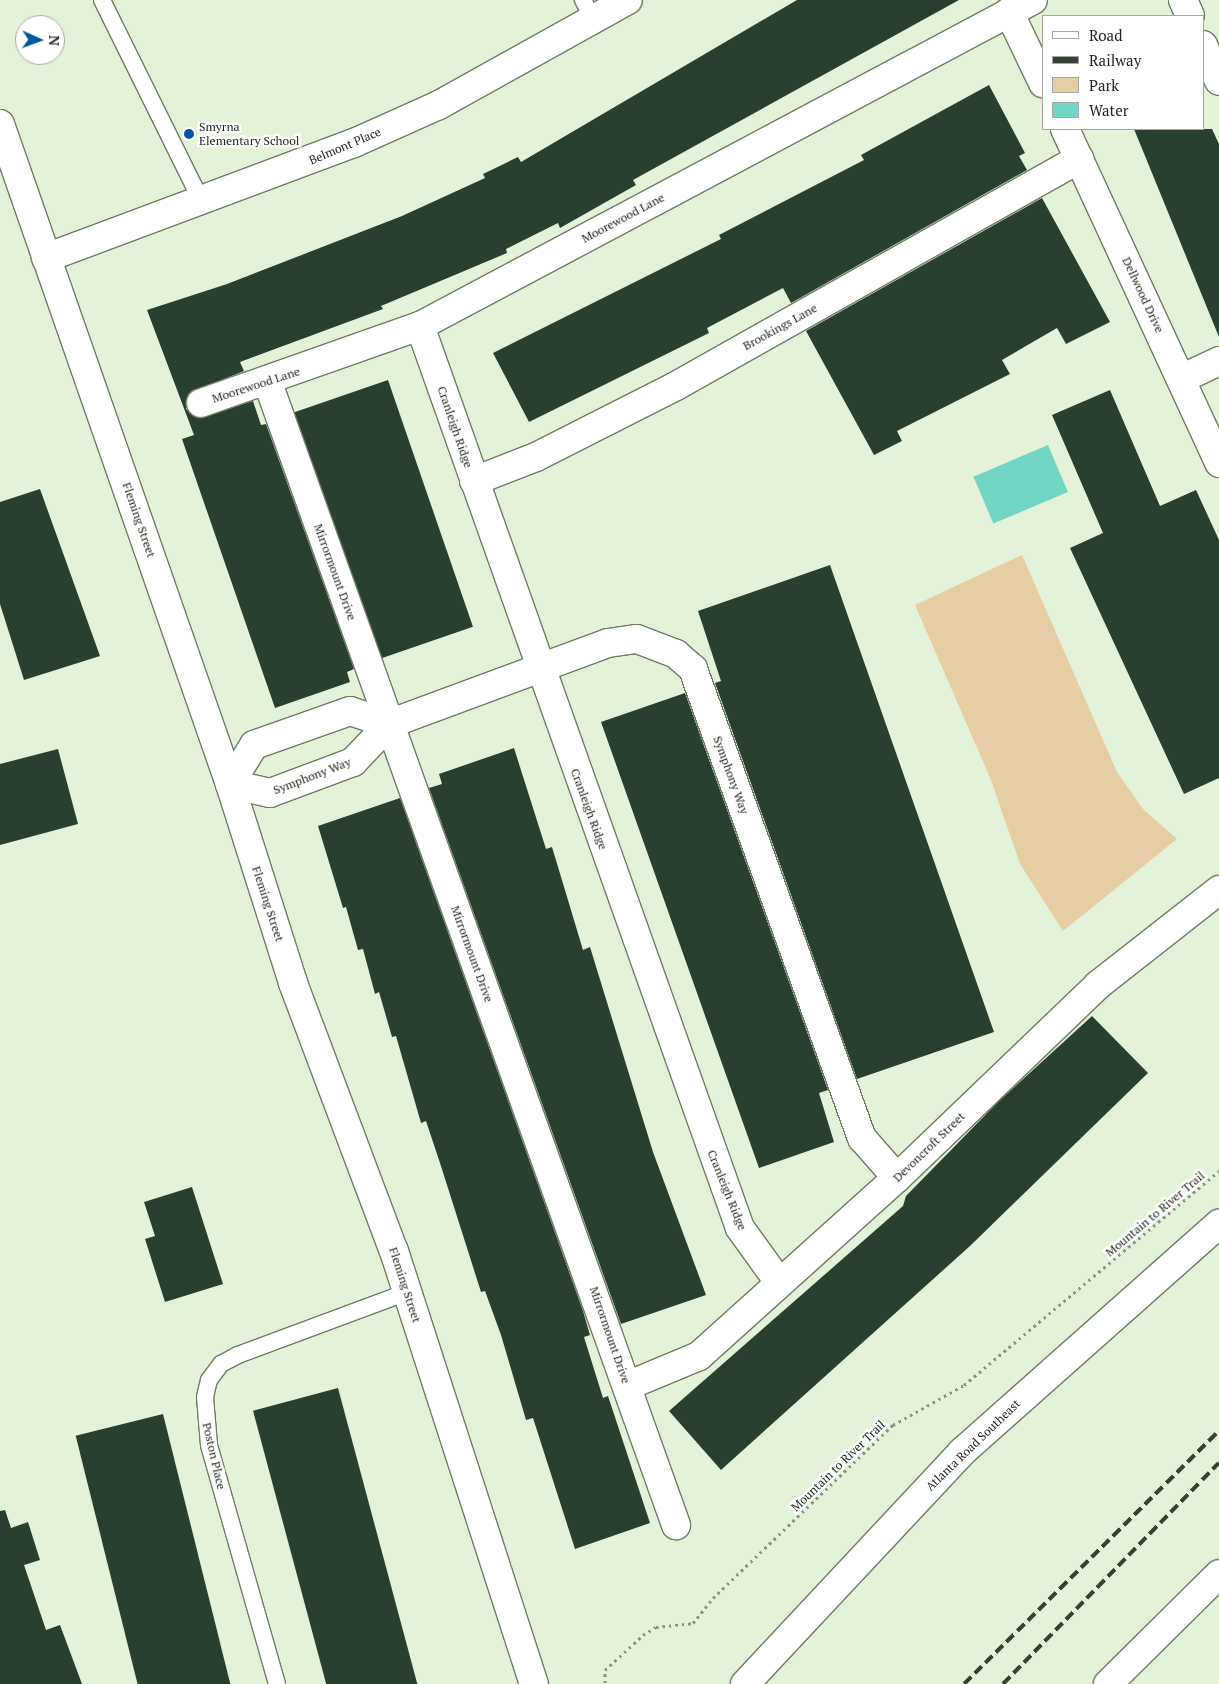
<!DOCTYPE html>
<html>
<head>
<meta charset="utf-8">
<style>
	body { margin:0 }
	#map { position:relative; width:1219px; height:1684px; overflow:hidden; background:#e3f2d8; font-family:"PT Serif",serif }
	div>[style] { position:absolute }
	[style*='--x'] { left:calc(var(--x)*1px); top:calc(var(--y)*1px); width:calc(var(--w)*1px); rotate:calc(var(--a)*1deg) }
	.green>* { inset:0; background:#e5cea4 }
	.water>* { inset:0; background:#71d6c3; transform-origin:0 0 }
	.building>* { inset:0; background:#294031; transform-origin:0 0 }
	.path>* { height:3px; margin-top:-1.5px; transform-origin:0; background:repeating-linear-gradient(90deg,#889380 0 2.5px,transparent 0 6.5px) }
	.roads { filter:drop-shadow(1px 0 #6f7c65) drop-shadow(-1px 0 #6f7c65) drop-shadow(0 1px #6f7c65) drop-shadow(0 -1px #6f7c65) }
	.lane>* { height:16px; margin:-8px; padding:0 8px; transform-origin:8px; border-radius:8px; background:#fff }
	.street>* { height:28px; margin:-14px; padding:0 14px; transform-origin:14px; border-radius:14px; background:#fff }
	.secondary>* { height:28px; margin:-14px; padding:0 14px; transform-origin:14px; border-radius:14px; background:#fff }
	.rail>* { height:4px; margin-top:-2px; transform-origin:0; background:repeating-linear-gradient(90deg,#383f33 0 10px,transparent 0 15px) }
	.dots>* { width:14px; height:14px; translate:-50% -50%; box-sizing:border-box; border:2px solid #fff; border-radius:50% }
	span { translate:-50% -50%; white-space:nowrap; text-align:center; line-height:1.15; -webkit-text-stroke:5px #fff; paint-order:stroke }
	.poi-label { font-size:12px; color:#20261c }
	.left { translate:0 -50%; text-align:left }
	.street-label { font-size:12px; color:#20261c }
	.legend { position:absolute; left:1042px; top:15px; width:162px; height:115px; box-sizing:border-box; background:#fff; border:1px solid #a6a8a4; margin:0; padding:6px 9px; list-style:none; font-size:15px; color:#20261c }
	.legend li { display:flex; align-items:center; gap:10px; height:25px }
	.legend b { width:25px; border:1px solid #a6a8a4 }
	.north { position:absolute; left:15px; top:15px; width:50px; height:50px; box-sizing:border-box; background:#fff; border:1px solid #a6a8a4; border-radius:50%; rotate:92deg; font-size:14px; font-weight:700; line-height:20px; text-align:center; color:#20261c }
	.north::after { content:''; display:block; margin:auto; width:18px; height:22px; background:#0056a4; clip-path:polygon(50% 0,100% 100%,50% 72%,0 100%) }
</style>
</head>
<body>
<div id="map">
	<div class="green">
		<i style="clip-path:polygon(1022px 555px,1117px 772px,1143px 809px,1177px 839px,1063px 931px,1020px 864px,991px 780px,915px 605px)"></i>
	</div>
	<div class="water">
		<i style="left:1048px;top:445px;width:51px;height:81px;rotate:67deg"></i>
	</div>
	<div class="building">
		<i style="clip-path:polygon(797px 0,959px 0,633px 180px,636px 185px,560px 228px,558px 223px,506px 249px,507px 253px,381px 306px,383px 309px,240px 362px,244px 371px,189px 393px,186px 409px,199px 418px,253px 401px,261px 425px,266px 424px,354px 669px,347px 672px,350px 682px,275px 708px,182px 439px,194px 435px,147px 310px,227px 284px,402px 216px,485px 178px,483px 174px,518px 157px,521px 162px)"></i>
		<i style="clip-path:polygon(989px 85px,1025px 153px,1019px 156px,1027px 170px,791px 303px,783px 288px,707px 328px,709px 333px,529px 422px,493px 353px,721px 239px,719px 235px,864px 160px,861px 155px)"></i>
		<i style="clip-path:polygon(1134px 129px,1212px 129px,1219px 144px,1219px 337px)"></i>
		<i style="clip-path:polygon(1042px 198px,1110px 322px,1066px 344px,1057px 328px,1002px 360px,1010px 374px,897px 431px,902px 441px,874px 455px,806px 331px)"></i>
		<i style="left:388px;top:380px;width:261px;height:99px;rotate:71deg"></i>
		<i style="clip-path:polygon(1110px 390px,1160px 506px,1196px 490px,1219px 540px,1219px 778px,1184px 794px,1070px 548px,1103px 533px,1052px 415px)"></i>
		<i style="clip-path:polygon(40px 489px,100px 656px,24px 680px,0 604px,0 502px)"></i>
		<i style="clip-path:polygon(830px 565px,994px 1032px,857px 1079px,715px 683px,721px 681px,698px 611px)"></i>
		<i style="clip-path:polygon(685px 693px,828px 1090px,819px 1093px,834px 1142px,759px 1168px,601px 722px)"></i>
		<i style="clip-path:polygon(514px 748px,546px 849px,552px 847px,583px 950px,590px 947px,653px 1152px,706px 1295px,621px 1324px,429px 788px,442px 784px,439px 774px)"></i>
		<i style="clip-path:polygon(58px 749px,78px 824px,0 845px,0 764px)"></i>
		<i style="clip-path:polygon(400px 798px,583px 1311px,590px 1335px,584px 1337px,603px 1398px,608px 1396px,650px 1523px,575px 1549px,533px 1418px,526px 1420px,501px 1335px,485px 1291px,481px 1292px,440px 1163px,426px 1121px,421px 1123px,396px 1036px,392px 1037px,379px 992px,375px 994px,363px 949px,358px 950px,346px 907px,343px 908px,318px 826px)"></i>
		<i style="clip-path:polygon(1092px 1016px,1148px 1073px,970px 1246px,721px 1470px,669px 1411px,903px 1206px,906px 1196px,998px 1102px)"></i>
		<i style="clip-path:polygon(192px 1187px,223px 1284px,165px 1302px,145px 1239px,155px 1236px,144px 1202px)"></i>
		<i style="left:338px;top:1388px;width:307px;height:88px;rotate:75deg"></i>
		<i style="left:163px;top:1414px;width:279px;height:90px;rotate:76deg"></i>
		<i style="clip-path:polygon(5px 1510px,11px 1528px,28px 1522px,40px 1560px,24px 1565px,46px 1630px,60px 1625px,82px 1684px,0 1684px,0 1511px)"></i>
	</div>
	<div class="path">
		<i style="--x:605;--y:1683;--w:13;--a:-90"></i>
		<i style="--x:605;--y:1670;--w:52;--a:-42.6"></i>
		<i style="--x:643;--y:1635;--w:15;--a:-32"></i>
		<i style="--x:656;--y:1627;--w:37;--a:-6"></i>
		<i style="--x:693;--y:1623;--w:32;--a:-51"></i>
		<i style="--x:713;--y:1598;--w:250;--a:-43.9"></i>
		<i style="--x:893;--y:1425;--w:81;--a:-29.4"></i>
		<i style="--x:964;--y:1385;--w:333;--a:-40"></i>
	</div>
	<div class="roads">
		<div class="lane">
			<i style="--x:102;--y:0;--w:225;--a:63.7"></i>
			<i style="--x:583;--y:0;--w:24;--a:62"></i>
			<i style="--x:277;--y:1684;--w:248;--a:-105.9"></i>
			<i style="--x:209;--y:1445;--w:48;--a:-94.8"></i>
			<i style="--x:205;--y:1397;--w:17;--a:-77"></i>
			<i style="--x:209;--y:1380;--w:20;--a:-53"></i>
			<i style="--x:221;--y:1364;--w:19;--a:-28"></i>
			<i style="--x:238;--y:1355;--w:180;--a:-20.4"></i>
		</div>
		<div class="street">
			<i style="--x:1183;--y:0;--w:17;--a:66"></i>
			<i style="--x:1009;--y:12;--w:79;--a:64.4"></i>
			<i style="--x:1203;--y:45;--w:39;--a:66"></i>
			<i style="--x:0;--y:124;--w:699;--a:70.79"></i>
			<i style="--x:230;--y:784;--w:209;--a:72.4"></i>
			<i style="--x:293;--y:983;--w:286;--a:69.4"></i>
			<i style="--x:394;--y:1251;--w:455;--a:72.1"></i>
			<i style="--x:1065;--y:129;--w:368;--a:65.2"></i>
			<i style="--x:46;--y:258;--w:329;--a:-20.5"></i>
			<i style="--x:354;--y:143;--w:93;--a:-24.1"></i>
			<i style="--x:439;--y:105;--w:216;--a:-29.1"></i>
			<i style="--x:420;--y:326;--w:957;--a:70.47"></i>
			<i style="--x:740;--y:1228;--w:67;--a:54.2"></i>
			<i style="--x:1181;--y:379;--w:42;--a:-25.3"></i>
			<i style="--x:268;--y:383;--w:1213;--a:70.34"></i>
			<i style="--x:201;--y:403;--w:232;--a:-19.4"></i>
			<i style="--x:420;--y:326;--w:694;--a:-28"></i>
			<i style="--x:474;--y:481;--w:66;--a:-21.2"></i>
			<i style="--x:536;--y:457;--w:157;--a:-26.9"></i>
			<i style="--x:676;--y:386;--w:463;--a:-29.4"></i>
			<i style="--x:389;--y:724;--w:41;--a:-161.6"></i>
			<i style="--x:350;--y:711;--w:102;--a:160.5"></i>
			<i style="--x:254;--y:745;--w:46;--a:121.6"></i>
			<i style="--x:230;--y:784;--w:41;--a:12.7"></i>
			<i style="--x:270;--y:793;--w:89;--a:-20.5"></i>
			<i style="--x:353;--y:762;--w:52;--a:-46.5"></i>
			<i style="--x:389;--y:724;--w:233;--a:-20.3"></i>
			<i style="--x:608;--y:643;--w:29;--a:-8"></i>
			<i style="--x:637;--y:639;--w:42;--a:21"></i>
			<i style="--x:676;--y:654;--w:23;--a:41"></i>
			<i style="--x:693;--y:669;--w:499;--a:70.2"></i>
			<i style="--x:862;--y:1138;--w:53;--a:48.8"></i>
			<i style="--x:627;--y:1386;--w:78;--a:-22.6"></i>
			<i style="--x:699;--y:1356;--w:266;--a:-42"></i>
			<i style="--x:897;--y:1178;--w:279;--a:-43.8"></i>
			<i style="--x:1098;--y:985;--w:154;--a:-38.1"></i>
			<i style="--x:1108;--y:1684;--w:156;--a:-44.7"></i>
		</div>
		<div class="secondary">
			<i style="--x:745;--y:1684;--w:318;--a:-46.9"></i>
			<i style="--x:962;--y:1452;--w:344;--a:-41.6"></i>
		</div>
	</div>
	<div class="rail">
		<i style="--x:964;--y:1684;--w:359;--a:-44.8"></i>
		<i style="--x:1003;--y:1684;--w:309;--a:-45.7"></i>
	</div>
	<div class="dots">
		<i style="left:189px;top:134px;background:#0056a4"></i>
	</div>
	<div class="poi-label">
		<span class="left" style="left:199px;top:134px">Smyrna<br>Elementary School</span>
	</div>
	<div class="street-label">
		<span style="left:345px;top:146px;rotate:-23deg">Belmont Place</span>
		<span style="left:623px;top:218px;rotate:-28deg">Moorewood Lane</span>
		<span style="left:1143px;top:295px;rotate:65deg">Dellwood Drive</span>
		<span style="left:780px;top:327px;rotate:-29deg">Brookings Lane</span>
		<span style="left:256px;top:385px;rotate:-18deg">Moorewood Lane</span>
		<span style="left:455px;top:427px;rotate:71deg">Cranleigh Ridge</span>
		<span style="left:139px;top:520px;rotate:71deg">Fleming Street</span>
		<span style="left:335px;top:572px;rotate:70deg">Mirrormount Drive</span>
		<span style="left:731px;top:775px;rotate:70deg">Symphony Way</span>
		<span style="left:312px;top:776px;rotate:-21deg">Symphony Way</span>
		<span style="left:589px;top:809px;rotate:70deg">Cranleigh Ridge</span>
		<span style="left:268px;top:904px;rotate:72deg">Fleming Street</span>
		<span style="left:472px;top:954px;rotate:70deg">Mirrormount Drive</span>
		<span style="left:929px;top:1147px;rotate:-44deg">Devoncroft Street</span>
		<span style="left:727px;top:1190px;rotate:68deg">Cranleigh Ridge</span>
		<span style="left:1155px;top:1214px;rotate:-40deg">Mountain to River Trail</span>
		<span style="left:405px;top:1285px;rotate:72deg">Fleming Street</span>
		<span style="left:610px;top:1335px;rotate:71deg">Mirrormount Drive</span>
		<span style="left:973px;top:1445px;rotate:-44deg">Atlanta Road Southeast</span>
		<span style="left:214px;top:1456px;rotate:77deg">Poston Place</span>
		<span style="left:838px;top:1466px;rotate:-44deg">Mountain to River Trail</span>
	</div>
	<ul class="legend">
	<li><b style="height:6px;background:#fff"></b>Road</li>
	<li><b style="height:6px;background:#383f33"></b>Railway</li>
	<li><b style="height:14px;background:#e5cea4"></b>Park</li>
	<li><b style="height:14px;background:#71d6c3"></b>Water</li>
	</ul>
	<div class="north">N</div>
</div>
</body>
</html>
